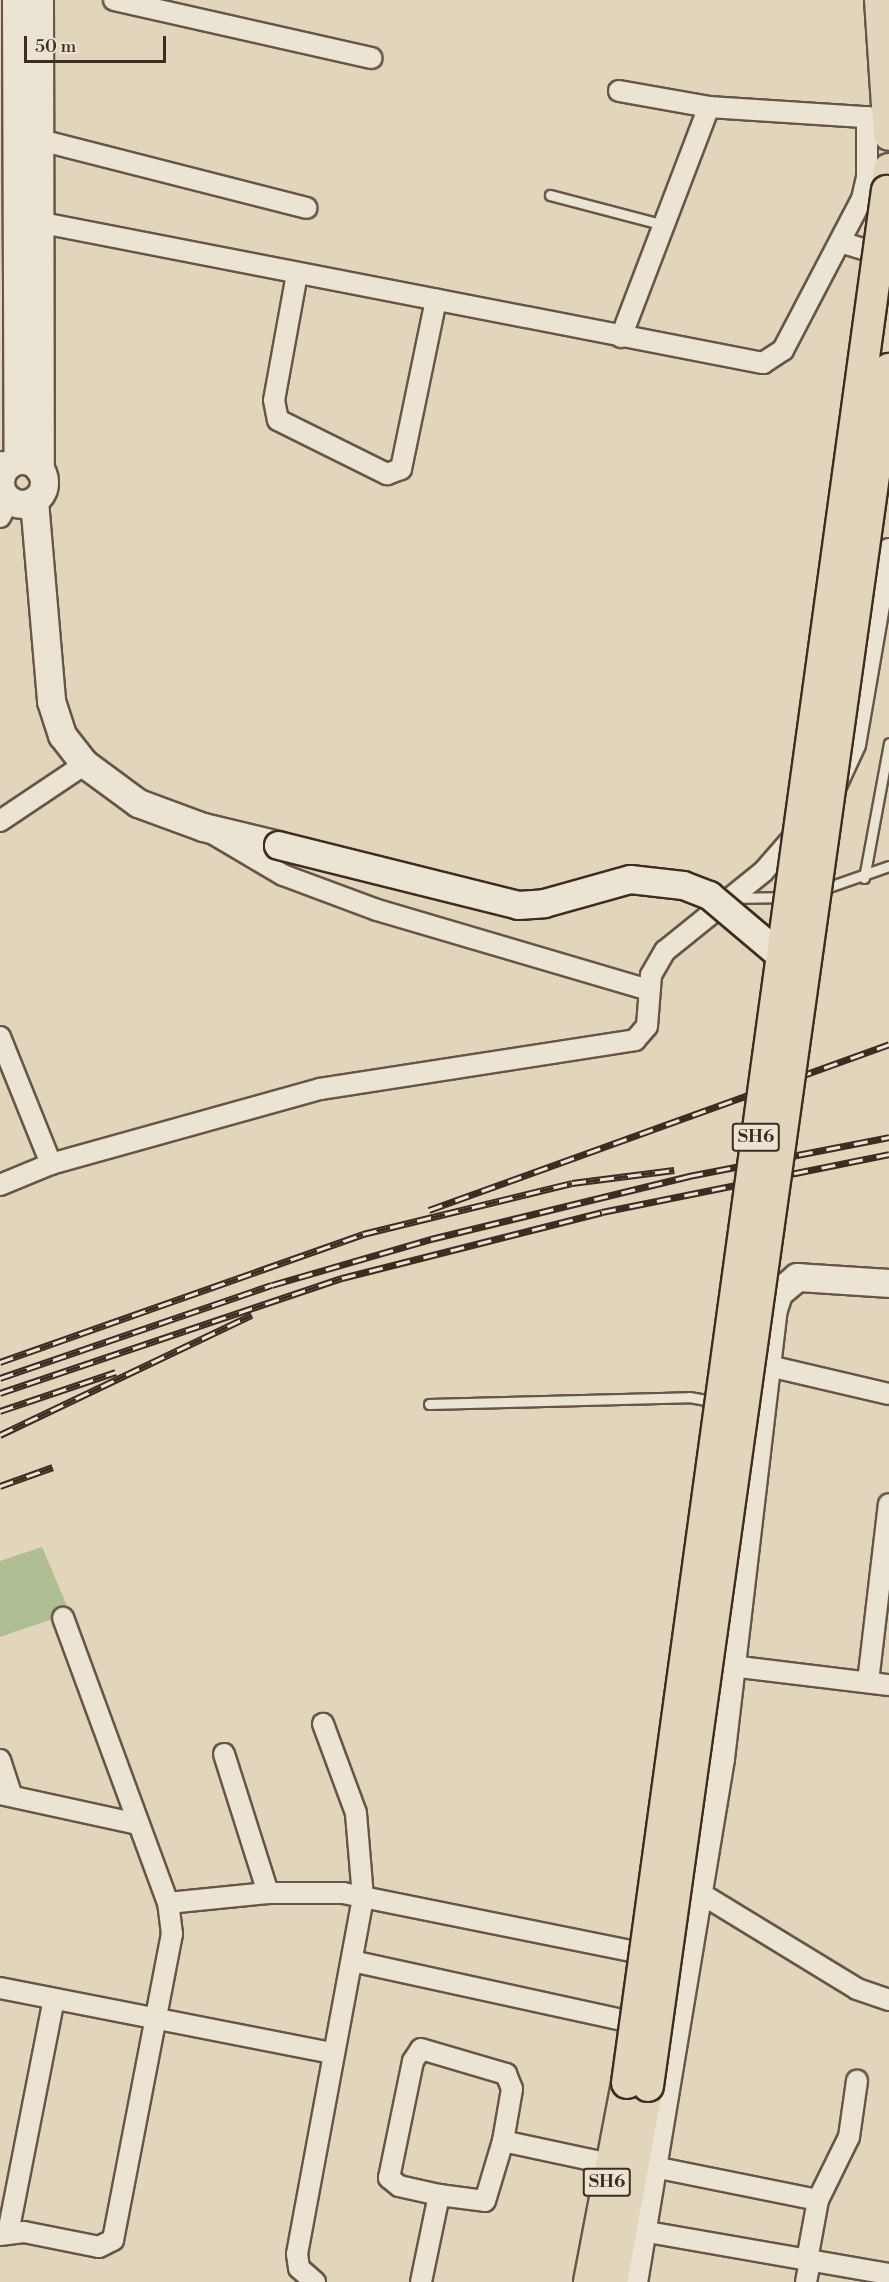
<!DOCTYPE html>
<html>
<head>
<meta charset="utf-8">
<style>
	body { margin:0 }
	#map { position:relative; width:889px; height:2282px; overflow:hidden; background:#e1d5bc; font-family:"Libre Bodoni",serif }
	div>[style] { position:absolute }
	[style*='--x'] { left:calc(var(--x)*1px); top:calc(var(--y)*1px); width:calc(var(--w)*1px); rotate:calc(var(--a)*1deg) }
	.green>* { inset:0; background:#afbe93 }
	.roads { filter:drop-shadow(2px 0 #675647) drop-shadow(-2px 0 #675647) drop-shadow(0 2px #675647) drop-shadow(0 -2px #675647) }
	.lane>* { height:9px; margin:-4.5px; padding:0 4.5px; transform-origin:4.5px; border-radius:4.5px; background:#ece4d3 }
	.street>* { height:20px; margin:-10px; padding:0 10px; transform-origin:10px; border-radius:10px; background:#ece4d3 }
	.secondary>* { height:27px; margin:-13.5px; padding:0 13.5px; transform-origin:13.5px; border-radius:13.5px; background:#ece4d3 }
	.secondary>.ring { margin:-13.5px; padding:0; box-sizing:content-box; background:none; border:27px solid #ece4d3; border-radius:50% }
	.primary>* { height:30px; margin:-15px; padding:0 15px; transform-origin:15px; border-radius:15px; background:#e1d5bc }
	.rail>* { height:7px; margin-top:-3.5px; transform-origin:0; background:repeating-linear-gradient(90deg,#ece4d3 0 14px,#3e2c20 0 28px); box-sizing:border-box; border-block:2px solid #3e2c20 }
	.bridges { filter:drop-shadow(2px 0 #3e2c20) drop-shadow(-2px 0 #3e2c20) drop-shadow(0 2px #3e2c20) drop-shadow(0 -2px #3e2c20) }
	.secondary-bridge>* { height:27px; margin:-13.5px; padding:0 13.5px; transform-origin:13.5px; border-radius:13.5px; background:#ece4d3 }
	.primary-bridge>* { height:30px; margin:-15px; padding:0 15px; transform-origin:15px; border-radius:15px; background:#e1d5bc }
	span { translate:-50% -50%; white-space:nowrap; text-align:center; line-height:1.15; -webkit-text-stroke:4.5px #ece4d3; paint-order:stroke }
	.shield-label span { padding:2px 4px; background:#ece4d3; border:2px solid; border-radius:4px; -webkit-text-stroke-width:0 }
	.shield-label { font-size:18px; color:#3e2c20; font-weight:700 }
	.scale { position:absolute; left:24px; top:36px; width:142px; height:27px; box-sizing:border-box; border:3px solid #3e2c20; border-top:0; padding-left:8px; font-size:18px; line-height:21px; white-space:nowrap; color:#3e2c20; -webkit-text-stroke:4px #ece4d3; paint-order:stroke }
</style>
</head>
<body>
<div id="map">
	<div class="green">
		<i style="clip-path:polygon(42px 1547px,70px 1613px,0 1637px,0 1561px)"></i>
	</div>
	<div class="roads">
		<div class="lane">
			<i style="--x:550;--y:195;--w:118;--a:14.7"></i>
			<i style="--x:864;--y:878;--w:137;--a:-79.5"></i>
			<i style="--x:820;--y:890;--w:73;--a:-19.2"></i>
			<i style="--x:734;--y:898;--w:52;--a:-1.1"></i>
			<i style="--x:429;--y:1404;--w:260;--a:-1.5"></i>
			<i style="--x:689;--y:1397;--w:29;--a:10"></i>
		</div>
		<div class="street">
			<i style="--x:114;--y:0;--w:264;--a:12.7"></i>
			<i style="--x:619;--y:91;--w:91;--a:10.1"></i>
			<i style="--x:709;--y:107;--w:170;--a:3.7"></i>
			<i style="--x:40;--y:140;--w:275;--a:14.3"></i>
			<i style="--x:27;--y:220;--w:750;--a:11"></i>
			<i style="--x:763;--y:363;--w:24;--a:-33"></i>
			<i style="--x:783;--y:350;--w:170;--a:-62.4"></i>
			<i style="--x:862;--y:199;--w:22;--a:-77"></i>
			<i style="--x:867;--y:178;--w:61;--a:-90"></i>
			<i style="--x:840;--y:242;--w:51;--a:17"></i>
			<i style="--x:297;--y:274;--w:128;--a:100.3"></i>
			<i style="--x:274;--y:400;--w:20;--a:79"></i>
			<i style="--x:278;--y:420;--w:122;--a:26.4"></i>
			<i style="--x:387;--y:474;--w:15;--a:-20"></i>
			<i style="--x:401;--y:469;--w:173;--a:-78.3"></i>
			<i style="--x:621;--y:337;--w:246;--a:-69.1"></i>
			<i style="--x:0;--y:462;--w:9;--a:13"></i>
			<i style="--x:0;--y:517;--w:19;--a:-62"></i>
			<i style="--x:835;--y:788;--w:47;--a:-65.1"></i>
			<i style="--x:855;--y:745;--w:199;--a:-80.2"></i>
			<i style="--x:0;--y:821;--w:102;--a:-33.8"></i>
			<i style="--x:210;--y:832;--w:85;--a:30.5"></i>
			<i style="--x:283;--y:875;--w:100;--a:20.4"></i>
			<i style="--x:377;--y:910;--w:284;--a:16.4"></i>
			<i style="--x:0;--y:1037;--w:137;--a:68.1"></i>
			<i style="--x:0;--y:1185;--w:55;--a:-22.4"></i>
			<i style="--x:51;--y:1164;--w:279;--a:-15.6"></i>
			<i style="--x:320;--y:1089;--w:319;--a:-8.8"></i>
			<i style="--x:635;--y:1040;--w:18;--a:-49"></i>
			<i style="--x:647;--y:1026;--w:51;--a:-85.5"></i>
			<i style="--x:651;--y:975;--w:28;--a:-60"></i>
			<i style="--x:665;--y:951;--w:126;--a:-38.9"></i>
			<i style="--x:763;--y:872;--w:52;--a:-48.9"></i>
			<i style="--x:765;--y:1365;--w:127;--a:13.2"></i>
			<i style="--x:731;--y:1666;--w:159;--a:6.9"></i>
			<i style="--x:868;--y:1682;--w:179;--a:-83.3"></i>
			<i style="--x:224;--y:1754;--w:146;--a:72.4"></i>
			<i style="--x:0;--y:1760;--w:38;--a:72"></i>
			<i style="--x:0;--y:1794;--w:141;--a:12.3"></i>
			<i style="--x:700;--y:1893;--w:184;--a:31.4"></i>
			<i style="--x:857;--y:1989;--w:34;--a:19"></i>
			<i style="--x:168;--y:1903;--w:100;--a:-5.7"></i>
			<i style="--x:268;--y:1893;--w:75;--a:0"></i>
			<i style="--x:343;--y:1893;--w:319;--a:11.4"></i>
			<i style="--x:352;--y:1961;--w:300;--a:12.3"></i>
			<i style="--x:0;--y:1988;--w:337;--a:11.1"></i>
			<i style="--x:654;--y:2167;--w:167;--a:11.4"></i>
			<i style="--x:439;--y:2195;--w:46;--a:7.4"></i>
			<i style="--x:485;--y:2201;--w:63;--a:-73.3"></i>
			<i style="--x:642;--y:2231;--w:251;--a:9.9"></i>
			<i style="--x:8;--y:2233;--w:238;--a:-78.9"></i>
			<i style="--x:0;--y:2235;--w:24;--a:-7"></i>
			<i style="--x:24;--y:2232;--w:76;--a:11.3"></i>
			<i style="--x:99;--y:2247;--w:16;--a:-27"></i>
			<i style="--x:113;--y:2240;--w:312;--a:-79.1"></i>
			<i style="--x:172;--y:1934;--w:31;--a:-97"></i>
			<i style="--x:168;--y:1903;--w:304;--a:-110.2"></i>
			<i style="--x:807;--y:2260;--w:61;--a:-79.6"></i>
			<i style="--x:818;--y:2200;--w:70;--a:-63.8"></i>
			<i style="--x:849;--y:2137;--w:57;--a:-81.9"></i>
			<i style="--x:315;--y:2282;--w:21;--a:-139"></i>
			<i style="--x:299;--y:2268;--w:14;--a:-98"></i>
			<i style="--x:297;--y:2254;--w:363;--a:-79.5"></i>
			<i style="--x:363;--y:1897;--w:84;--a:-94.8"></i>
			<i style="--x:356;--y:1813;--w:95;--a:-110.3"></i>
			<i style="--x:421;--y:2282;--w:89;--a:-78.3"></i>
			<i style="--x:439;--y:2195;--w:41;--a:-167.3"></i>
			<i style="--x:399;--y:2186;--w:13;--a:-141"></i>
			<i style="--x:389;--y:2178;--w:119;--a:-78.4"></i>
			<i style="--x:413;--y:2061;--w:14;--a:-56"></i>
			<i style="--x:421;--y:2049;--w:89;--a:16.4"></i>
			<i style="--x:506;--y:2074;--w:16;--a:68"></i>
			<i style="--x:512;--y:2089;--w:53;--a:99.8"></i>
			<i style="--x:503;--y:2141;--w:109;--a:12.1"></i>
			<i style="--x:806;--y:2282;--w:21;--a:-79"></i>
		</div>
		<div class="secondary">
			<i style="--x:16;--y:0;--w:460;--a:89.8"></i>
			<i style="--x:39;--y:0;--w:470;--a:89.9"></i>
			<i class="ring" style="left:0;top:460px;width:17px;height:17px"></i>
			<i style="--x:34;--y:501;--w:201;--a:85.1"></i>
			<i style="--x:51;--y:701;--w:36;--a:72"></i>
			<i style="--x:62;--y:735;--w:37;--a:52"></i>
			<i style="--x:85;--y:764;--w:66;--a:36.3"></i>
			<i style="--x:138;--y:803;--w:69;--a:20.3"></i>
			<i style="--x:203;--y:827;--w:77;--a:13.5"></i>
			<i style="--x:633;--y:2282;--w:531;--a:-80.57"></i>
			<i style="--x:720;--y:1758;--w:449;--a:-83.3"></i>
			<i style="--x:772;--y:1312;--w:20;--a:-72"></i>
			<i style="--x:778;--y:1293;--w:25;--a:-40"></i>
			<i style="--x:797;--y:1277;--w:92;--a:3.7"></i>
		</div>
		<div class="primary">
			<i style="--x:880;--y:0;--w:135;--a:86.2"></i>
			<i style="--x:887;--y:191;--w:22;--a:-85"></i>
			<i style="--x:589;--y:2282;--w:203;--a:-79.2"></i>
			<i style="--x:612;--y:2282;--w:199;--a:-79.6"></i>
		</div>
	</div>
	<div class="rail">
		<i style="--x:429;--y:1210;--w:489;--a:-19.8"></i>
		<i style="--x:0;--y:1362;--w:385;--a:-19.4"></i>
		<i style="--x:363;--y:1234;--w:215;--a:-13.7"></i>
		<i style="--x:572;--y:1183;--w:103;--a:-7.3"></i>
		<i style="--x:0;--y:1378;--w:287;--a:-18.9"></i>
		<i style="--x:272;--y:1285;--w:166;--a:-16.1"></i>
		<i style="--x:431;--y:1239;--w:266;--a:-13.7"></i>
		<i style="--x:689;--y:1176;--w:204;--a:-11"></i>
		<i style="--x:0;--y:1393;--w:361;--a:-18.6"></i>
		<i style="--x:342;--y:1278;--w:268;--a:-14.2"></i>
		<i style="--x:602;--y:1212;--w:293;--a:-11.4"></i>
		<i style="--x:0;--y:1411;--w:122;--a:-18.6"></i>
		<i style="--x:0;--y:1435;--w:279;--a:-25.5"></i>
		<i style="--x:0;--y:1486;--w:56;--a:-19.7"></i>
	</div>
	<div class="bridges">
		<div class="secondary-bridge">
			<i style="--x:278;--y:845;--w:247;--a:14"></i>
			<i style="--x:518;--y:905;--w:26;--a:-4"></i>
			<i style="--x:544;--y:903;--w:89;--a:-15.6"></i>
			<i style="--x:630;--y:879;--w:53;--a:6.5"></i>
			<i style="--x:683;--y:885;--w:28;--a:21"></i>
			<i style="--x:709;--y:895;--w:93;--a:40.2"></i>
		</div>
		<div class="primary-bridge">
			<i style="--x:627;--y:2083;--w:1910;--a:-82.18"></i>
			<i style="--x:648;--y:2086;--w:1734;--a:-82.01"></i>
		</div>
	</div>
	<div class="shield-label">
		<span style="left:756px;top:1137px">SH6</span>
		<span style="left:607px;top:2182px">SH6</span>
	</div>
	<div class="scale">50 m</div>
</div>
</body>
</html>
